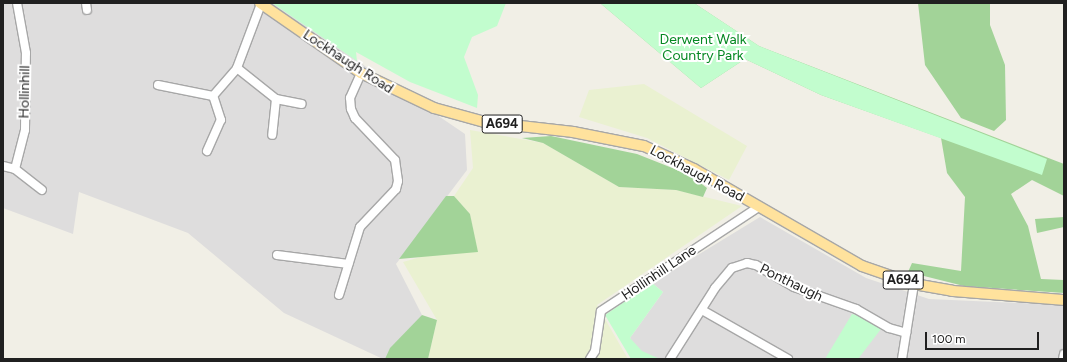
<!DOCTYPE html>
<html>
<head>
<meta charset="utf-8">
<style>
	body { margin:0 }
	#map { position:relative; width:1067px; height:362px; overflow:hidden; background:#f1efe6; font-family:Figtree,sans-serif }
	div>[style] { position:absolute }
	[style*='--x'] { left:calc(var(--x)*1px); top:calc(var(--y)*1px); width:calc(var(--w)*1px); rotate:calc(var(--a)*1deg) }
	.residential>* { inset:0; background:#dedddd }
	.farmland>* { inset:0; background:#eaf1d1 }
	.forest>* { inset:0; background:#a2d398 }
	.park>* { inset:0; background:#c2fdce }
	.roads { filter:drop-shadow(1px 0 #a7a7a7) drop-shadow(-1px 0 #a7a7a7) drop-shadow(0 1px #a7a7a7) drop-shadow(0 -1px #a7a7a7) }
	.minor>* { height:8px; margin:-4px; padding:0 4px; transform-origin:4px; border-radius:4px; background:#fff }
	.major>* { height:10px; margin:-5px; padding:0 5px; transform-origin:5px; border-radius:5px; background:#ffe29d }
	span { translate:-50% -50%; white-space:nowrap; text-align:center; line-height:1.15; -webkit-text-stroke:4px #fff; paint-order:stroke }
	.shield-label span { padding:1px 3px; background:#fff; border:1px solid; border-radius:3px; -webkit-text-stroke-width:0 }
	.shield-label { font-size:13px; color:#202020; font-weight:700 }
	.park-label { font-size:14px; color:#058822 }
	.street-label { font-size:14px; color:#202020 }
	.frame { position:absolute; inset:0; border:4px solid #202020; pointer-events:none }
	.scale { position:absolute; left:925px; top:332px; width:114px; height:18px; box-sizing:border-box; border:2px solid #202020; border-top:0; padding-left:5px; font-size:12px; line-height:14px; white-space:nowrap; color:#202020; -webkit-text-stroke:3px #fff; paint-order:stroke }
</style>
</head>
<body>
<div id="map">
	<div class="residential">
		<i style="clip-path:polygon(3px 3px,272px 3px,465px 134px,467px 170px,396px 264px,422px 315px,394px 359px,383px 359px,284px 313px,188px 233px,79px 192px,73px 234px,3px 208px)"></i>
		<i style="clip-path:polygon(760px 217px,866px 278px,929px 299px,1064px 305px,1064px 359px,641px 359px,630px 338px,663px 292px,652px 283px)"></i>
	</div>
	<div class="farmland">
		<i style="clip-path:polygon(644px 84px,747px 146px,729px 180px,647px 138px,579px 117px,589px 90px)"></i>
		<i style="clip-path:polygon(470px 130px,543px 143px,619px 187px,676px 190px,742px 206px,597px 305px,628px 359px,428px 359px,437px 320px,403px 262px,435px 253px,477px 251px,470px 214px,454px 196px,473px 168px)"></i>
	</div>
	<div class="forest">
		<i style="clip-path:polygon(600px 3px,694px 3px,759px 46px,1064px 164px,1064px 196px,1032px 180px,1011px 194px,1028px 226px,1041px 279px,1064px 280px,1064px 293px,964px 286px,908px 272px,912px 263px,961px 271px,965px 197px,947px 173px,941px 138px,821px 95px,745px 59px,701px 88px)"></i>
		<i style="clip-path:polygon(918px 3px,990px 3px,990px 25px,1005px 65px,1006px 120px,994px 131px,961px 118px,925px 65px)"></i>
		<i style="clip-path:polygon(551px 136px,637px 154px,690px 175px,707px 188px,703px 197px,676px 190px,619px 187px,543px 143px,522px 138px)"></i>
		<i style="clip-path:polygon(446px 196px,454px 196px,470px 214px,478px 252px,399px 259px)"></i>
		<i style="clip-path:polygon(1064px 217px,1064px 227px,1037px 233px,1035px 219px)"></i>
		<i style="clip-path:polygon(422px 315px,437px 320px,428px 359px,385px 359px,390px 348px)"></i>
	</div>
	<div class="park">
		<i style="clip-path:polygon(272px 3px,506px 3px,497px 26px,472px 37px,464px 57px,478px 95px,477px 108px,410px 82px,356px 52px,357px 61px)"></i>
		<i style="clip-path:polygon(600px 3px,694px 3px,759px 46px,1047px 159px,1042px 175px,821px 95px,745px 59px,701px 88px)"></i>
		<i style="clip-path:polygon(652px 283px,663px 292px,630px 338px,642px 351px,660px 359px,631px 359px,605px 315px)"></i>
		<i style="clip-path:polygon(852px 314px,868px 319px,881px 329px,858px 359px,825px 359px)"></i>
	</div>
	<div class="roads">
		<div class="minor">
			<i style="--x:86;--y:3;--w:7;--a:82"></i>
			<i style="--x:261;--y:4;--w:68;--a:110.6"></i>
			<i style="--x:237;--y:68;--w:50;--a:38.5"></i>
			<i style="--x:276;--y:99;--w:36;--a:96"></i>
			<i style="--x:158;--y:85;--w:56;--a:11.3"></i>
			<i style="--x:213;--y:96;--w:37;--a:-49"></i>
			<i style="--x:276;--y:99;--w:26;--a:11"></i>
			<i style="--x:207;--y:151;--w:34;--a:-66"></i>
			<i style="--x:221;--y:120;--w:25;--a:-108"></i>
			<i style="--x:3;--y:166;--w:12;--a:14"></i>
			<i style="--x:15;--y:169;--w:40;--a:-75.6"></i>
			<i style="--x:25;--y:130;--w:77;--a:-89.3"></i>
			<i style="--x:26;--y:53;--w:51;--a:-100.2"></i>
			<i style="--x:15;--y:169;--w:34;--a:38"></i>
			<i style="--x:277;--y:255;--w:72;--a:7.2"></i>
			<i style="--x:339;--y:295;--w:71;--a:-72.8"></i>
			<i style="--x:360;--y:227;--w:52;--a:-46.5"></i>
			<i style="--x:396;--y:189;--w:8;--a:-76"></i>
			<i style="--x:398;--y:181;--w:21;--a:-98"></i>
			<i style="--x:395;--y:160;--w:58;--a:-133.6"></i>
			<i style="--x:355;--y:118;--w:10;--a:-114"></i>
			<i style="--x:351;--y:109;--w:11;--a:-95"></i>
			<i style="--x:350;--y:98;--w:27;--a:-66"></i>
			<i style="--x:702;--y:310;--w:99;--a:29.7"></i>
			<i style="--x:590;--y:359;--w:9;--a:-58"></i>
			<i style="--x:595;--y:351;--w:40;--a:-81.5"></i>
			<i style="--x:601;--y:311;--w:189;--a:-33.4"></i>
			<i style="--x:670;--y:359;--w:84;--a:-57.6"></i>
			<i style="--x:715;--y:288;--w:26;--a:-50"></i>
			<i style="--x:732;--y:268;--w:16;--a:-18"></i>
			<i style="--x:747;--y:263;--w:9;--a:13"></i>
			<i style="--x:756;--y:265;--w:44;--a:30.1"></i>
			<i style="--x:794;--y:287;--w:66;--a:19.5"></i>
			<i style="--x:856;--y:309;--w:38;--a:30"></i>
			<i style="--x:889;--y:328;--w:18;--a:16"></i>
			<i style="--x:902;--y:359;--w:76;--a:-80.9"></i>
			<i style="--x:1063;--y:359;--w:5;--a:-79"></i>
		</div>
		<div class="major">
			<i style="--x:260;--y:3;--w:123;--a:34.7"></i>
			<i style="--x:361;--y:73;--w:81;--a:25.6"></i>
			<i style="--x:434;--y:108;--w:53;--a:15.4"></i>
			<i style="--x:485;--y:122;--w:89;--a:6.5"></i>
			<i style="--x:573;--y:132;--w:72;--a:11.2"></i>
			<i style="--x:644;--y:146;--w:55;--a:24.7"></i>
			<i style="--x:694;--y:169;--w:194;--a:30"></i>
			<i style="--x:862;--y:266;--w:55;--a:19.1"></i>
			<i style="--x:914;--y:284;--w:39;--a:10"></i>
			<i style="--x:952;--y:291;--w:112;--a:4.6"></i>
		</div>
	</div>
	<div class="shield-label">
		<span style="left:502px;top:124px">A694</span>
		<span style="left:903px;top:280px">A694</span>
	</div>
	<div class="park-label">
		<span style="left:703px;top:48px">Derwent Walk<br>Country Park</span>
	</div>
	<div class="street-label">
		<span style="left:348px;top:62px;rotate:33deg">Lockhaugh Road</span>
		<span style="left:25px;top:92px;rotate:-89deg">Hollinhill</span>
		<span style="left:697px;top:174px;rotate:28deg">Lockhaugh Road</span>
		<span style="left:659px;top:273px;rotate:-34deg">Hollinhill Lane</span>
		<span style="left:791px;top:283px;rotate:26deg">Ponthaugh</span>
	</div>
	<div class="frame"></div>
	<div class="scale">100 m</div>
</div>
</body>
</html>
